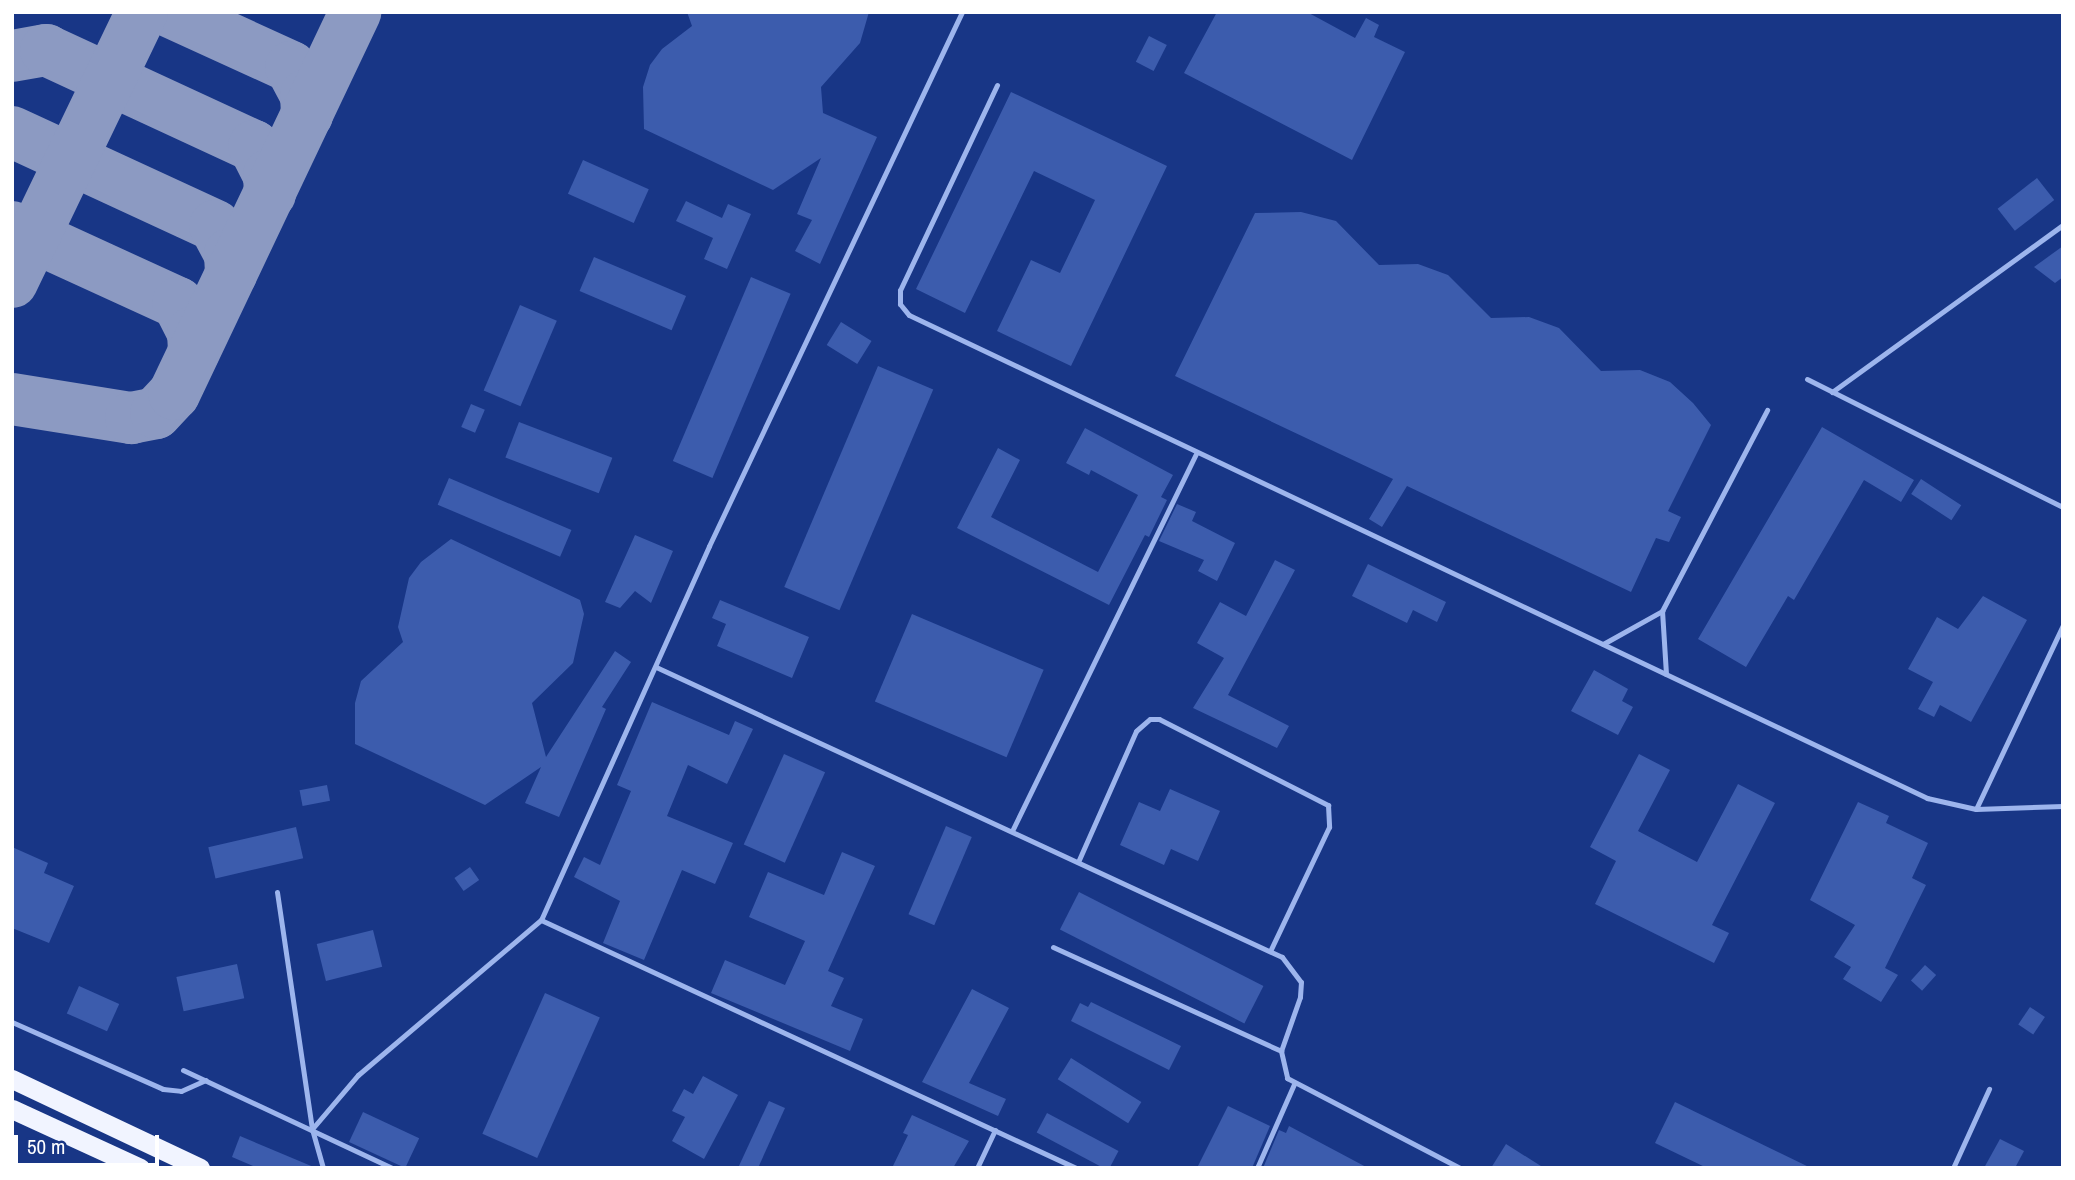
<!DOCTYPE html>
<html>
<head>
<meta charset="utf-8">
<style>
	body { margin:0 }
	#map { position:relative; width:2075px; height:1180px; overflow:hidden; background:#183686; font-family:"Archivo Narrow",sans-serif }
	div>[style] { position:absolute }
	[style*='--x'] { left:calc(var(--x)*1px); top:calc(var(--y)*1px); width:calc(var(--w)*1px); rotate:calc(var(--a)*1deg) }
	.taxiway>* { height:52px; margin:-26px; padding:0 26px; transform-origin:26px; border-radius:26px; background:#8c9ac2 }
	.building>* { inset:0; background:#3c5cad; transform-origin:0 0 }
	.service>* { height:5px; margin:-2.5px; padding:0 2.5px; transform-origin:2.5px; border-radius:2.5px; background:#9db5ed }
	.trunk>* { height:19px; margin:-9.5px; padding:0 9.5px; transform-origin:9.5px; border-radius:9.5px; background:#f1f4ff }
	span { translate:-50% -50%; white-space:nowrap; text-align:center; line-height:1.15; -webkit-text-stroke:5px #183686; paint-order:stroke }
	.frame { position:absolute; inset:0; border:14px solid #fff; pointer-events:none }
	.scale { position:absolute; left:14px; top:1135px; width:145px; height:32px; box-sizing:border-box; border:4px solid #fff; border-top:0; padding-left:9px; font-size:21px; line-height:24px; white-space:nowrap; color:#fff; -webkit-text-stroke:5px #183686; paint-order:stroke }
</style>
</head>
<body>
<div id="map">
	<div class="taxiway">
		<i style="--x:171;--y:12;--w:132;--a:24.6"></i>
		<i style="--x:291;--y:67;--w:32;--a:62"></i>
		<i style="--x:306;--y:95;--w:20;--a:87"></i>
		<i style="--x:12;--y:56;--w:35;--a:-10"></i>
		<i style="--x:46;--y:50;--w:229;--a:24.8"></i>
		<i style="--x:254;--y:146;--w:33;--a:63"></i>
		<i style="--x:269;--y:175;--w:19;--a:87"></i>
		<i style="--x:12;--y:132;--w:224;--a:24.8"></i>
		<i style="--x:215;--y:226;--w:32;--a:62"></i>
		<i style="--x:230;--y:254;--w:20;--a:87"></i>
		<i style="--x:12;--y:227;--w:183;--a:24.6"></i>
		<i style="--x:178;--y:303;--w:33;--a:63"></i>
		<i style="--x:193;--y:332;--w:19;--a:87"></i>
		<i style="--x:12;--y:282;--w:300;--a:-64.3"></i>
		<i style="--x:12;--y:399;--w:121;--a:9.1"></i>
		<i style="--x:131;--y:418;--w:25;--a:-11"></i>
		<i style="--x:156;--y:413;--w:26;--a:-47"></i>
		<i style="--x:174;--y:394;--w:423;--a:-64.6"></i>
	</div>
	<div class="building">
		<i style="clip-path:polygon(687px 12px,869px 12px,860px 43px,821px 87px,823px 113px,877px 137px,820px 264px,795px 251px,812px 220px,797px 214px,821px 158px,773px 190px,644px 129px,643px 87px,650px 65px,662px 49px,692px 26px)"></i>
		<i style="clip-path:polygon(1217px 12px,1307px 12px,1355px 38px,1366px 18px,1379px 25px,1374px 37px,1405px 52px,1352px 160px,1184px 73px)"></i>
		<i style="left:1149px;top:36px;width:20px;height:29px;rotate:27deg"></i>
		<i style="clip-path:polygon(1011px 92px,1167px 166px,1071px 366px,997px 331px,1031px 260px,1060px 273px,1095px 200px,1034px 171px,965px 313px,916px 289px)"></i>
		<i style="left:583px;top:160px;width:72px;height:37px;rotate:24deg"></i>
		<i style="left:2037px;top:178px;width:28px;height:50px;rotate:52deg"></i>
		<i style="clip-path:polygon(686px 201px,722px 218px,728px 204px,751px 214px,727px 269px,704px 259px,713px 238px,676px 221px)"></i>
		<i style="clip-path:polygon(1301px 212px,1336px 221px,1379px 265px,1418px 264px,1448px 275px,1491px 318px,1529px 317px,1559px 328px,1601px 371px,1640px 370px,1670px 382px,1693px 403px,1711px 425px,1668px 511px,1681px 517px,1669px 542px,1656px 538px,1631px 592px,1407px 486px,1382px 527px,1369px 519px,1393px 479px,1175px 376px,1255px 213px)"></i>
		<i style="clip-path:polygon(2063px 246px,2063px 277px,2055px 283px,2034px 267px)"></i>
		<i style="left:594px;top:257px;width:100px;height:37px;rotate:23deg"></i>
		<i style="left:751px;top:277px;width:43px;height:200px;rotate:23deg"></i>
		<i style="left:520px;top:305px;width:40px;height:93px;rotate:23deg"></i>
		<i style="left:841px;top:322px;width:36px;height:27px;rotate:32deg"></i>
		<i style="left:878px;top:366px;width:60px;height:240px;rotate:23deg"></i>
		<i style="left:471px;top:404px;width:15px;height:25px;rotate:23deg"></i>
		<i style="left:519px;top:422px;width:100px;height:38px;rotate:21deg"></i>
		<i style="clip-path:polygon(1822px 427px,1914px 480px,1901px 502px,1864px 480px,1794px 600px,1788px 596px,1746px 667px,1698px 639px)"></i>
		<i style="clip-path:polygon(1085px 428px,1173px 475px,1161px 497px,1167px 500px,1149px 537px,1145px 535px,1109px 605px,957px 528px,998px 448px,1020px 460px,991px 517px,1098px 572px,1138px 495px,1091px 470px,1089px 475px,1066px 463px)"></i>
		<i style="left:449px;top:478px;width:133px;height:29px;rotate:23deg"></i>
		<i style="left:1921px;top:479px;width:48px;height:18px;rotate:33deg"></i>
		<i style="clip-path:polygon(1177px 504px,1196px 512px,1192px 521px,1235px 543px,1217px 581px,1198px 571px,1204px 560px,1159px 541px)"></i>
		<i style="clip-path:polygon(635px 535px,673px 551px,651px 603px,635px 591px,620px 608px,605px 602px)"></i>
		<i style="clip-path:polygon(451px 539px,580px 600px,584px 614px,573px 663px,532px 703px,546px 757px,615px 651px,631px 662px,602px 707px,606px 709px,559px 817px,525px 803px,541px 767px,485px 805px,355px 744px,355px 703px,361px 681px,403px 642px,398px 627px,409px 578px,421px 562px)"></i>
		<i style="clip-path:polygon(1275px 560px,1295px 570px,1228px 695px,1289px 726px,1277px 748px,1193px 708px,1224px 658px,1197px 643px,1220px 602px,1246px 616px)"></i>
		<i style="clip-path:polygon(1368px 564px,1446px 602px,1437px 622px,1413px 610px,1407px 623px,1352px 596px)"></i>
		<i style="clip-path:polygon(1983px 596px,2027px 620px,1971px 722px,1940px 705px,1934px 717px,1918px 709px,1933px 682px,1908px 669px,1937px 617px,1958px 629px)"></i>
		<i style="clip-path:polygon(720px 600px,809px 637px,792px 678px,717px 646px,726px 624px,712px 618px)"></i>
		<i style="left:912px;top:614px;width:143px;height:95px;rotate:23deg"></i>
		<i style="clip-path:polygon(1594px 670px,1628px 689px,1622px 701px,1633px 707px,1618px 735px,1571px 711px)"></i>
		<i style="clip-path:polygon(652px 702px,729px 735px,735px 721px,753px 729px,727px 784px,688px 765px,667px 816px,733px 843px,715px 884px,682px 870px,644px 960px,603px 943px,620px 901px,574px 877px,584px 857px,600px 865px,631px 791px,617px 785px)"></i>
		<i style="left:784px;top:754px;width:45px;height:99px;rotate:24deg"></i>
		<i style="clip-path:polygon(1639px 754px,1670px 770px,1638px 831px,1697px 862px,1738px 784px,1775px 803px,1712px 925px,1729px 933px,1714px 963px,1595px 904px,1616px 861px,1590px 847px)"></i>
		<i style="left:327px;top:785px;width:16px;height:28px;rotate:79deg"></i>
		<i style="clip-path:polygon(1170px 789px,1220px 811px,1198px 861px,1171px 849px,1164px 865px,1120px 845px,1139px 802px,1160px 811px)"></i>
		<i style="clip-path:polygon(1858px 802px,1889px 816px,1886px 823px,1928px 843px,1912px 878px,1926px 885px,1885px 968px,1898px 975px,1881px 1002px,1843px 979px,1851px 967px,1834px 957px,1855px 925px,1810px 900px)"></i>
		<i style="left:946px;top:826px;width:28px;height:96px;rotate:23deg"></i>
		<i style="left:296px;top:827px;width:32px;height:90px;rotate:77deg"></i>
		<i style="clip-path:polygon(12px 847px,48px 863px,44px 873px,74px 886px,49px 943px,12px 928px)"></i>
		<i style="clip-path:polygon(842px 852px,875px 866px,828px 971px,844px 978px,831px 1006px,863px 1019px,850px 1051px,711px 993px,725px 960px,785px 985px,805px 941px,749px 917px,768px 872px,824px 895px)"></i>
		<i style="left:470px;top:867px;width:16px;height:19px;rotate:55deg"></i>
		<i style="left:1079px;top:892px;width:207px;height:42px;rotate:27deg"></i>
		<i style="left:373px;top:930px;width:38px;height:58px;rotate:76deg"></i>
		<i style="left:237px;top:964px;width:35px;height:62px;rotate:78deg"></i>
		<i style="left:1925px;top:965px;width:15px;height:21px;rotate:42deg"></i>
		<i style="left:79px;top:986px;width:44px;height:30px;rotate:24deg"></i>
		<i style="clip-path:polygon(972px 989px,1009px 1008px,969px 1083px,1006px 1099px,998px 1116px,922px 1082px)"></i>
		<i style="left:545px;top:993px;width:60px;height:154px;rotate:24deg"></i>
		<i style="clip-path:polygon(1091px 1002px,1181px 1046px,1169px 1070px,1071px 1021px,1080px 1003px,1088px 1007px)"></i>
		<i style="left:2030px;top:1007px;width:18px;height:21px;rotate:34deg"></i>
		<i style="left:1071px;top:1058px;width:83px;height:25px;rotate:32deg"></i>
		<i style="clip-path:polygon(703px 1076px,738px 1095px,704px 1159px,672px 1141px,685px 1117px,672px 1111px,684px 1089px,693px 1094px)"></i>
		<i style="clip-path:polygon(769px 1101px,785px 1108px,758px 1168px,738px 1168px)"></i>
		<i style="clip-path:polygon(1675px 1102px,1811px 1168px,1707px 1168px,1655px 1143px)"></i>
		<i style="clip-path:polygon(1228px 1106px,1270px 1126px,1252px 1168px,1197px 1168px)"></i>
		<i style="left:363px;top:1112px;width:62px;height:33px;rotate:25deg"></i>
		<i style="left:1047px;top:1113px;width:81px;height:22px;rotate:28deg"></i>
		<i style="clip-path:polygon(912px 1115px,969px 1141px,953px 1168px,892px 1168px,908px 1135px,903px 1133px)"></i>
		<i style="clip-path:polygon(1289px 1126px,1368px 1168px,1263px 1168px,1279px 1130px,1286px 1133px)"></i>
		<i style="clip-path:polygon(240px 1136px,316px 1168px,258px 1168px,232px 1157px)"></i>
		<i style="clip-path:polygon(2000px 1139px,2024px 1151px,2015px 1168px,1984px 1168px)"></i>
		<i style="clip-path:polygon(1506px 1144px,1544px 1168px,1491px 1168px)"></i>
	</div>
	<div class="service">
		<i style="--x:997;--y:85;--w:227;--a:115.3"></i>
		<i style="--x:900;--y:290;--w:14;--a:90"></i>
		<i style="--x:900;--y:304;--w:14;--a:51"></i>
		<i style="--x:909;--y:315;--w:1127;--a:25.38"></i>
		<i style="--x:1927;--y:798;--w:50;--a:12.7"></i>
		<i style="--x:1976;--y:809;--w:87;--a:-2"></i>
		<i style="--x:1807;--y:379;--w:286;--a:26.6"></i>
		<i style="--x:1832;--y:392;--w:285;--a:-35.9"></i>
		<i style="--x:1603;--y:644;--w:68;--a:-29.2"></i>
		<i style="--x:656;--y:667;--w:690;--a:24.86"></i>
		<i style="--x:1282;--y:957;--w:31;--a:53"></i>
		<i style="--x:1301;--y:982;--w:15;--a:94"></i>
		<i style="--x:1300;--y:997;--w:57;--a:109.4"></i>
		<i style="--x:1281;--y:1051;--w:28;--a:77"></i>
		<i style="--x:1287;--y:1078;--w:195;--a:27.5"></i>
		<i style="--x:1666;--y:674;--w:63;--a:-93.6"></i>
		<i style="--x:1662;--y:611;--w:227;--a:-62.4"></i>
		<i style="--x:1976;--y:809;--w:204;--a:-64.7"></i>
		<i style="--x:1012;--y:831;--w:420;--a:-64"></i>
		<i style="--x:1078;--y:862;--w:143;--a:-66.1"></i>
		<i style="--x:1136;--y:731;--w:18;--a:-41"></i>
		<i style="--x:1150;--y:719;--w:9;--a:0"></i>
		<i style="--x:1159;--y:719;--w:190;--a:27"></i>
		<i style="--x:1328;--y:805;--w:22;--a:87"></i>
		<i style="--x:1329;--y:827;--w:137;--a:115.4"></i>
		<i style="--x:277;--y:892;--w:240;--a:81.6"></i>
		<i style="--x:312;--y:1129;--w:41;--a:74.2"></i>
		<i style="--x:541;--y:920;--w:590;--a:24.87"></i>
		<i style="--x:1053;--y:947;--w:251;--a:24.5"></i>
		<i style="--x:12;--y:1022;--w:165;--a:23.9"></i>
		<i style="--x:163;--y:1089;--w:18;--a:6"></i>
		<i style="--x:181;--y:1091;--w:27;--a:-24"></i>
		<i style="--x:183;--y:1070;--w:231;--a:25.1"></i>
		<i style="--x:312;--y:1129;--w:71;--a:-49.6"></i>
		<i style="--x:358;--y:1075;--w:240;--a:-40.3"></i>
		<i style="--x:541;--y:920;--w:410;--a:-65.8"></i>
		<i style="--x:709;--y:546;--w:591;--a:-64.65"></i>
		<i style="--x:977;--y:1168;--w:42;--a:-64.7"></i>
		<i style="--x:1257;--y:1168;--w:92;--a:-66.2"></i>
		<i style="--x:1953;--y:1168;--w:87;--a:-65.5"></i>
	</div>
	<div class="trunk">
		<i style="--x:12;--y:1079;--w:208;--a:25.3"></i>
		<i style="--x:12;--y:1109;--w:141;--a:24.7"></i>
	</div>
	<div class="frame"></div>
	<div class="scale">50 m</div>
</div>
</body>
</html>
